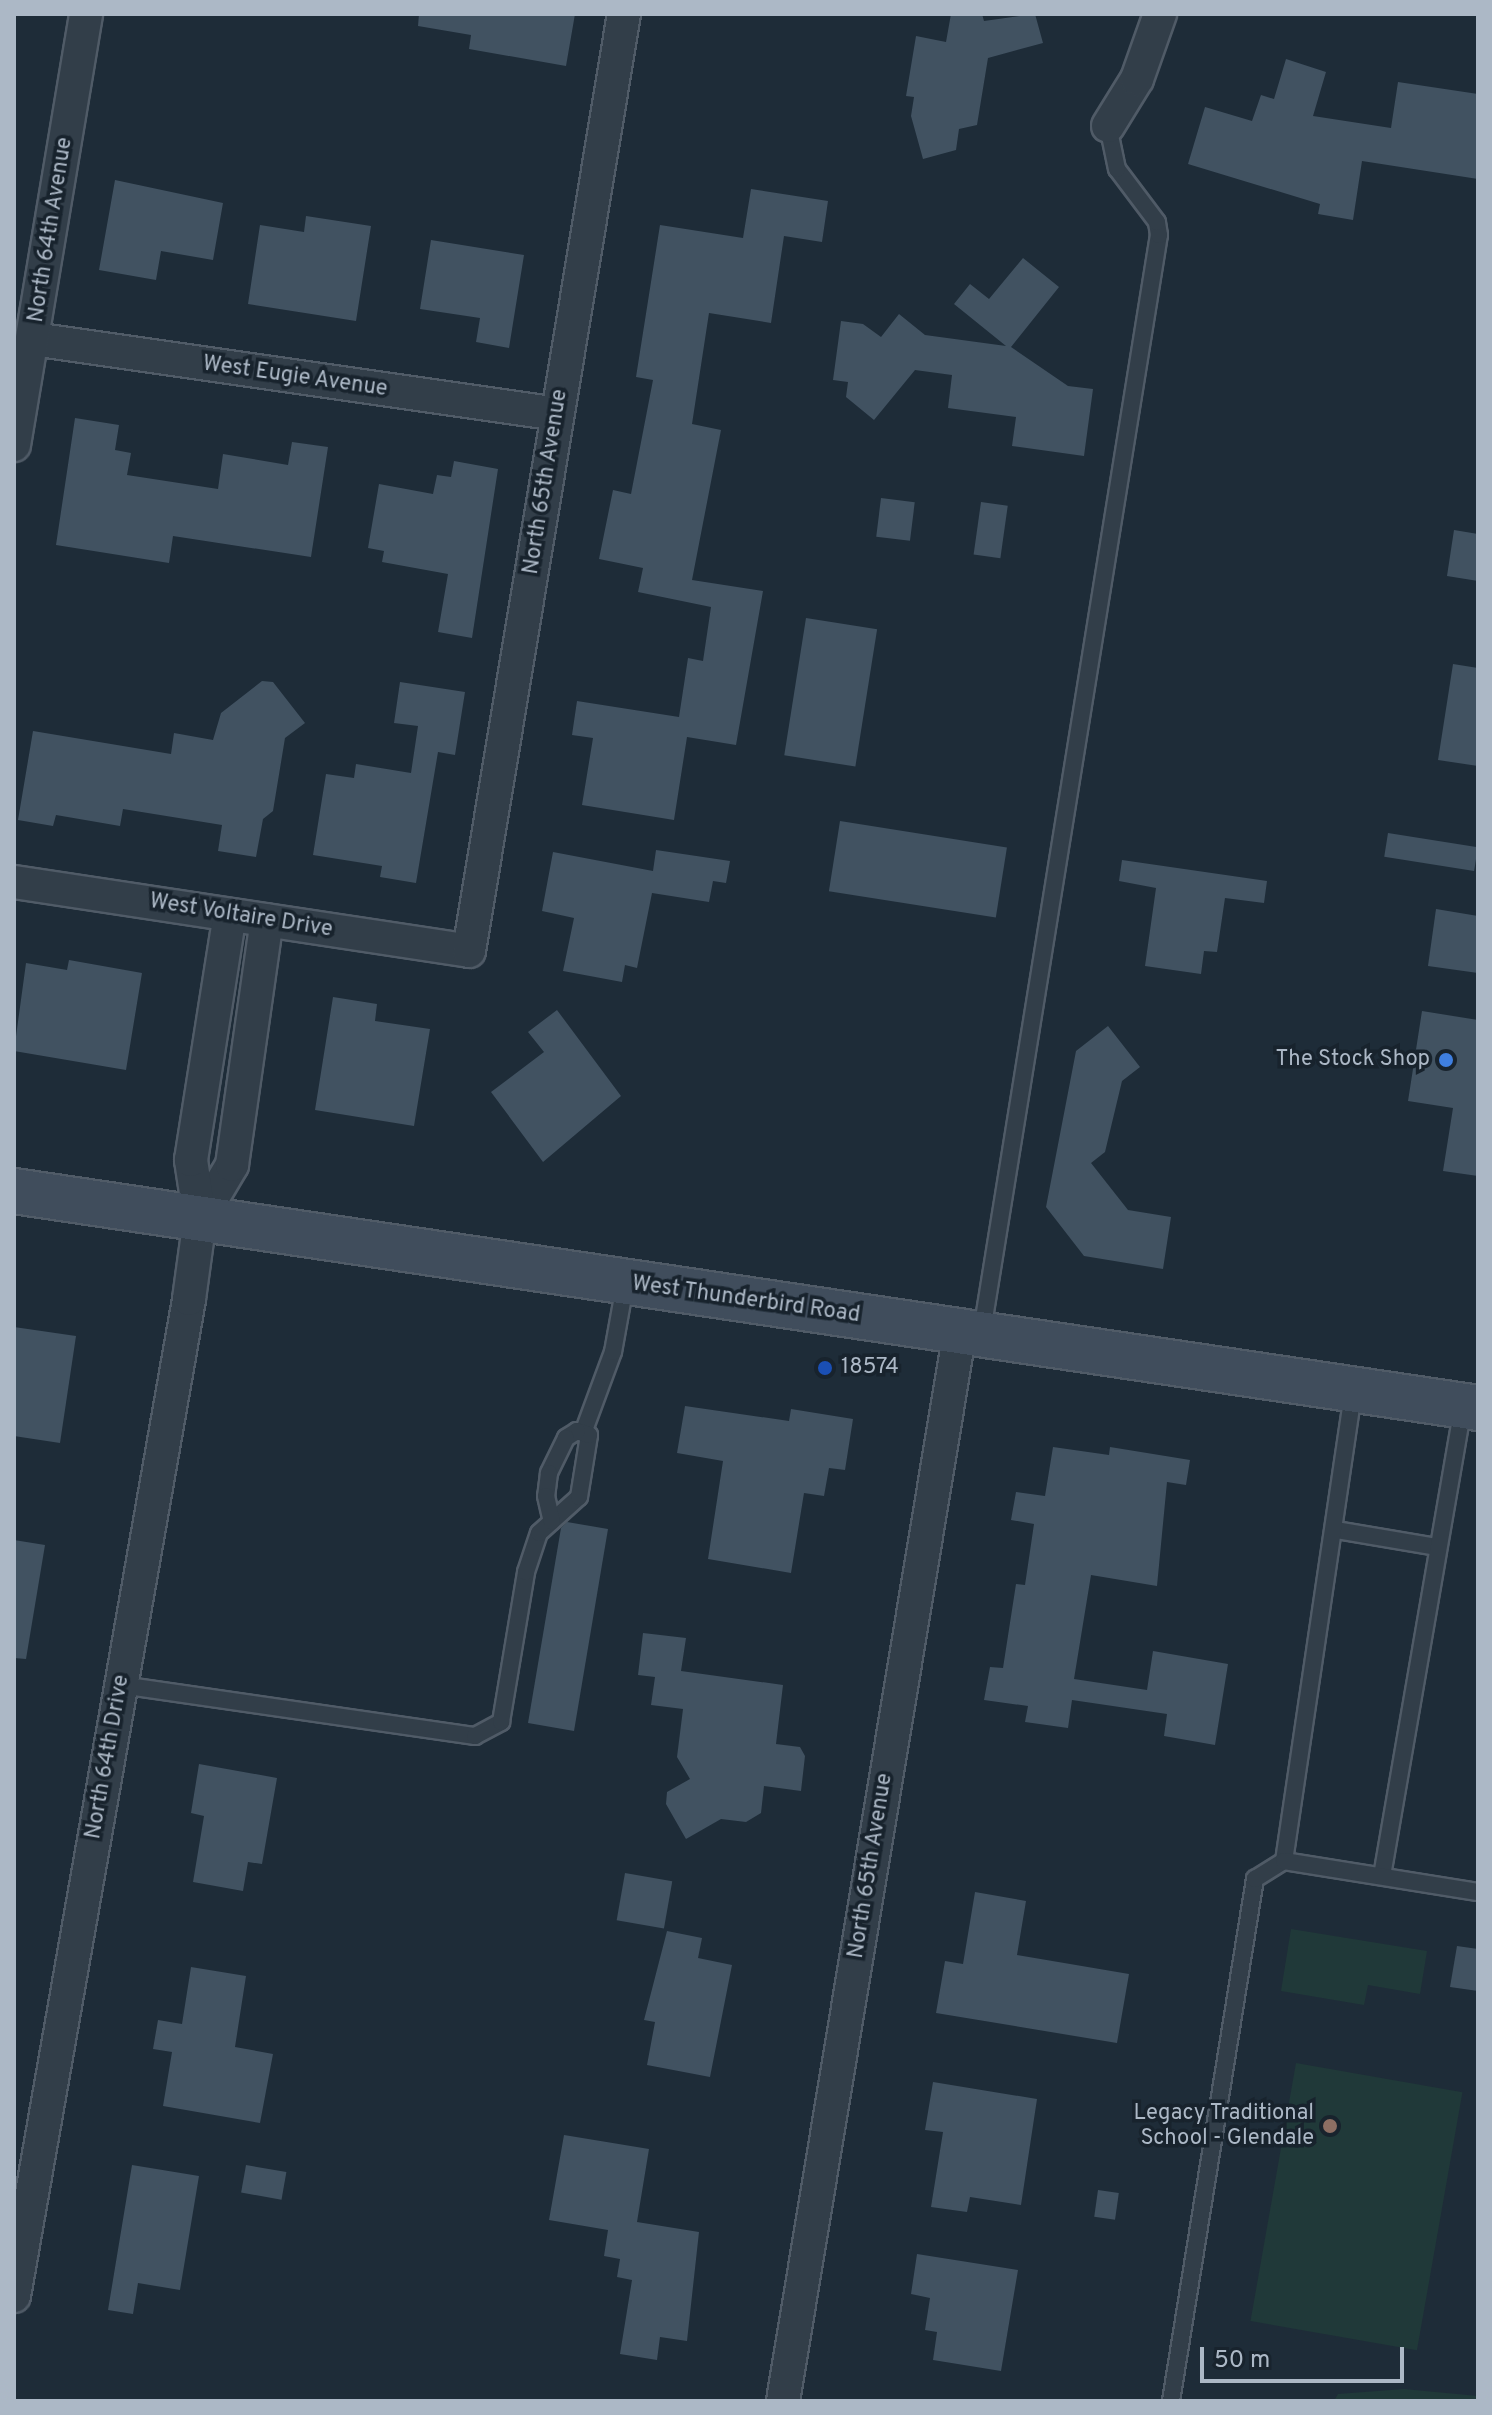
<!DOCTYPE html>
<html>
<head>
<meta charset="utf-8">
<style>
	body { margin:0 }
	#map { position:relative; width:1492px; height:2415px; overflow:hidden; background:#1e2c38; font-family:Overpass,sans-serif }
	div>[style] { position:absolute }
	[style*='--x'] { left:calc(var(--x)*1px); top:calc(var(--y)*1px); width:calc(var(--w)*1px); rotate:calc(var(--a)*1deg) }
	.green>* { inset:0; background:#203939; transform-origin:0 0 }
	.building>* { inset:0; background:#415261; transform-origin:0 0 }
	.roads { filter:drop-shadow(2px 0 #505b67) drop-shadow(-2px 0 #505b67) drop-shadow(0 2px #505b67) drop-shadow(0 -2px #505b67) }
	.lane>* { height:16px; margin:-8px; padding:0 8px; transform-origin:8px; border-radius:8px; background:#323e49 }
	.street>* { height:32px; margin:-16px; padding:0 16px; transform-origin:16px; border-radius:16px; background:#323e49 }
	.secondary>* { height:44px; margin:-22px; padding:0 22px; transform-origin:22px; border-radius:22px; background:#404d5c }
	.dots>* { width:22px; height:22px; translate:-50% -50%; box-sizing:border-box; border:4px solid #18232d; border-radius:50% }
	span { translate:-50% -50%; white-space:nowrap; text-align:center; line-height:1.15; -webkit-text-stroke:7px #18232d; paint-order:stroke }
	.street-label { font-size:22px; color:#acb8c6 }
	.poi-label { font-size:22px; color:#acb8c6 }
	.right { translate:-100% -50%; text-align:right }
	.left { translate:0 -50%; text-align:left }
	.frame { position:absolute; inset:0; border:16px solid #acb8c6; pointer-events:none }
	.scale { position:absolute; left:1200px; top:2347px; width:204px; height:36px; box-sizing:border-box; border:4px solid #acb8c6; border-top:0; padding-left:10px; font-size:24px; line-height:28px; white-space:nowrap; color:#acb8c6; -webkit-text-stroke:6px #18232d; paint-order:stroke }
</style>
</head>
<body>
<div id="map">
	<div class="green">
		<i style="clip-path:polygon(1291px 1929px,1427px 1951px,1420px 1994px,1368px 1985px,1364px 2005px,1281px 1991px)"></i>
		<i style="left:1296px;top:2063px;width:169px;height:262px;rotate:10deg"></i>
		<i style="clip-path:polygon(1404px 2389px,1478px 2396px,1478px 2401px,1334px 2401px,1338px 2394px)"></i>
	</div>
	<div class="building">
		<i style="clip-path:polygon(419px 14px,575px 14px,566px 66px,469px 49px,471px 35px,418px 26px)"></i>
		<i style="clip-path:polygon(951px 14px,982px 14px,984px 21px,1035px 14px,1043px 43px,988px 58px,977px 125px,959px 129px,956px 150px,923px 159px,911px 116px,914px 97px,906px 96px,916px 36px,946px 42px)"></i>
		<i style="clip-path:polygon(1286px 59px,1326px 72px,1313px 116px,1391px 128px,1398px 82px,1478px 94px,1478px 179px,1362px 161px,1353px 220px,1318px 214px,1320px 204px,1188px 164px,1205px 107px,1252px 121px,1261px 95px,1274px 99px)"></i>
		<i style="clip-path:polygon(115px 180px,223px 203px,213px 260px,161px 251px,156px 280px,99px 270px)"></i>
		<i style="clip-path:polygon(751px 189px,828px 201px,822px 242px,784px 236px,771px 323px,709px 313px,692px 424px,721px 430px,692px 580px,763px 591px,736px 745px,687px 737px,674px 820px,582px 805px,593px 738px,572px 735px,577px 701px,679px 717px,688px 658px,703px 661px,711px 607px,638px 592px,643px 568px,599px 559px,613px 490px,631px 494px,653px 380px,636px 377px,660px 225px,743px 238px)"></i>
		<i style="clip-path:polygon(306px 216px,371px 226px,356px 321px,248px 304px,260px 225px,304px 232px)"></i>
		<i style="clip-path:polygon(431px 240px,524px 255px,509px 348px,476px 342px,480px 318px,420px 309px)"></i>
		<i style="clip-path:polygon(1023px 258px,1059px 287px,1011px 347px,1068px 386px,1093px 389px,1084px 456px,1012px 446px,1016px 417px,948px 408px,952px 375px,915px 370px,874px 420px,846px 397px,848px 382px,833px 380px,841px 321px,863px 324px,881px 337px,899px 314px,925px 335px,1006px 346px,954px 304px,970px 284px,989px 299px)"></i>
		<i style="clip-path:polygon(75px 418px,119px 425px,115px 450px,131px 453px,127px 475px,218px 489px,223px 454px,288px 465px,292px 442px,328px 447px,311px 557px,173px 536px,169px 563px,56px 545px)"></i>
		<i style="clip-path:polygon(454px 461px,498px 469px,472px 638px,438px 632px,448px 574px,382px 562px,384px 551px,368px 548px,379px 484px,433px 494px,437px 475px,451px 477px)"></i>
		<i style="left:881px;top:498px;width:34px;height:39px;rotate:7deg"></i>
		<i style="left:981px;top:502px;width:27px;height:53px;rotate:8deg"></i>
		<i style="clip-path:polygon(1454px 530px,1478px 534px,1478px 581px,1447px 576px)"></i>
		<i style="left:806px;top:618px;width:72px;height:139px;rotate:9deg"></i>
		<i style="clip-path:polygon(1453px 664px,1478px 668px,1478px 766px,1438px 760px)"></i>
		<i style="clip-path:polygon(262px 681px,273px 682px,305px 723px,285px 738px,273px 811px,263px 819px,256px 857px,218px 851px,222px 825px,123px 809px,120px 826px,56px 815px,53px 826px,18px 820px,33px 731px,171px 754px,174px 733px,213px 740px,221px 713px)"></i>
		<i style="clip-path:polygon(400px 682px,465px 692px,455px 755px,438px 752px,416px 883px,380px 877px,382px 866px,313px 855px,326px 774px,354px 778px,356px 764px,411px 773px,418px 726px,394px 723px)"></i>
		<i style="left:840px;top:821px;width:169px;height:71px;rotate:9deg"></i>
		<i style="left:1388px;top:833px;width:91px;height:24px;rotate:9deg"></i>
		<i style="clip-path:polygon(656px 850px,730px 861px,726px 883px,713px 881px,709px 902px,652px 893px,637px 968px,625px 965px,622px 982px,563px 971px,574px 918px,542px 911px,553px 852px,653px 871px)"></i>
		<i style="clip-path:polygon(1122px 860px,1267px 881px,1264px 903px,1225px 898px,1217px 952px,1204px 951px,1201px 974px,1145px 966px,1156px 888px,1119px 881px)"></i>
		<i style="clip-path:polygon(1436px 909px,1478px 916px,1478px 973px,1428px 966px)"></i>
		<i style="clip-path:polygon(69px 960px,142px 973px,126px 1070px,14px 1051px,26px 963px,67px 970px)"></i>
		<i style="clip-path:polygon(333px 997px,377px 1004px,375px 1021px,430px 1029px,414px 1126px,315px 1110px)"></i>
		<i style="clip-path:polygon(557px 1010px,621px 1096px,543px 1162px,491px 1092px,544px 1052px,528px 1032px)"></i>
		<i style="clip-path:polygon(1422px 1011px,1478px 1020px,1478px 1176px,1443px 1171px,1453px 1108px,1408px 1101px)"></i>
		<i style="clip-path:polygon(1108px 1026px,1140px 1067px,1122px 1081px,1105px 1152px,1091px 1163px,1128px 1210px,1171px 1217px,1163px 1269px,1084px 1256px,1046px 1207px,1076px 1051px)"></i>
		<i style="clip-path:polygon(14px 1327px,76px 1336px,60px 1443px,14px 1436px)"></i>
		<i style="clip-path:polygon(685px 1406px,789px 1421px,791px 1409px,853px 1419px,845px 1470px,829px 1468px,824px 1496px,804px 1493px,791px 1573px,708px 1559px,723px 1461px,677px 1453px)"></i>
		<i style="clip-path:polygon(1053px 1447px,1109px 1455px,1110px 1447px,1190px 1460px,1186px 1485px,1167px 1482px,1157px 1586px,1091px 1575px,1074px 1679px,1147px 1690px,1153px 1651px,1228px 1664px,1215px 1745px,1164px 1736px,1167px 1714px,1072px 1700px,1068px 1728px,1025px 1722px,1028px 1706px,984px 1700px,990px 1667px,1003px 1668px,1016px 1584px,1025px 1585px,1034px 1524px,1011px 1520px,1016px 1492px,1045px 1496px)"></i>
		<i style="clip-path:polygon(567px 1522px,608px 1529px,574px 1731px,528px 1723px,561px 1528px)"></i>
		<i style="clip-path:polygon(14px 1540px,45px 1545px,26px 1659px,14px 1658px)"></i>
		<i style="clip-path:polygon(643px 1633px,686px 1638px,681px 1671px,783px 1685px,776px 1744px,800px 1747px,805px 1756px,801px 1791px,764px 1786px,761px 1813px,746px 1822px,721px 1819px,686px 1839px,666px 1804px,667px 1792px,690px 1779px,677px 1757px,683px 1709px,651px 1705px,655px 1677px,638px 1675px)"></i>
		<i style="clip-path:polygon(199px 1764px,277px 1778px,262px 1864px,248px 1862px,243px 1891px,193px 1882px,204px 1816px,191px 1813px)"></i>
		<i style="left:625px;top:1873px;width:48px;height:48px;rotate:10deg"></i>
		<i style="clip-path:polygon(975px 1892px,1026px 1901px,1017px 1955px,1129px 1974px,1117px 2043px,936px 2013px,945px 1961px,963px 1964px)"></i>
		<i style="clip-path:polygon(667px 1931px,702px 1938px,698px 1958px,732px 1965px,710px 2077px,647px 2065px,655px 2022px,644px 2020px)"></i>
		<i style="clip-path:polygon(1457px 1946px,1478px 1949px,1478px 1991px,1450px 1987px)"></i>
		<i style="clip-path:polygon(191px 1967px,246px 1976px,235px 2047px,273px 2054px,260px 2123px,163px 2106px,172px 2052px,153px 2049px,158px 2020px,182px 2024px)"></i>
		<i style="clip-path:polygon(933px 2082px,1037px 2099px,1021px 2205px,970px 2197px,967px 2212px,931px 2207px,943px 2132px,925px 2130px)"></i>
		<i style="clip-path:polygon(564px 2135px,649px 2149px,637px 2222px,699px 2232px,687px 2341px,660px 2337px,657px 2360px,620px 2354px,632px 2280px,617px 2277px,620px 2259px,604px 2256px,608px 2230px,549px 2220px)"></i>
		<i style="clip-path:polygon(132px 2165px,199px 2176px,180px 2290px,138px 2283px,133px 2314px,108px 2310px)"></i>
		<i style="left:246px;top:2165px;width:41px;height:28px;rotate:10deg"></i>
		<i style="left:1098px;top:2190px;width:21px;height:27px;rotate:8deg"></i>
		<i style="clip-path:polygon(917px 2254px,1018px 2270px,1001px 2371px,933px 2360px,937px 2332px,925px 2330px,930px 2298px,911px 2294px)"></i>
	</div>
	<div class="roads">
		<div class="lane">
			<i style="--x:982;--y:1331;--w:1110;--a:-80.83"></i>
			<i style="--x:1159;--y:235;--w:13;--a:-99"></i>
			<i style="--x:1157;--y:222;--w:66;--a:-127"></i>
			<i style="--x:1117;--y:169;--w:44;--a:-101.8"></i>
			<i style="--x:583;--y:1433;--w:86;--a:-69.7"></i>
			<i style="--x:613;--y:1352;--w:68;--a:-79.8"></i>
			<i style="--x:1336;--y:1530;--w:101;--a:9.6"></i>
			<i style="--x:121;--y:1685;--w:358;--a:8.2"></i>
			<i style="--x:475;--y:1736;--w:30;--a:-28"></i>
			<i style="--x:501;--y:1722;--w:152;--a:-80.5"></i>
			<i style="--x:526;--y:1572;--w:41;--a:-71.6"></i>
			<i style="--x:539;--y:1533;--w:54;--a:-42"></i>
			<i style="--x:579;--y:1497;--w:63;--a:-80.8"></i>
			<i style="--x:589;--y:1435;--w:13;--a:-162"></i>
			<i style="--x:577;--y:1431;--w:13;--a:148"></i>
			<i style="--x:566;--y:1438;--w:39;--a:116"></i>
			<i style="--x:549;--y:1473;--w:23;--a:97"></i>
			<i style="--x:546;--y:1496;--w:26;--a:77"></i>
			<i style="--x:1284;--y:1861;--w:474;--a:-81.6"></i>
			<i style="--x:1382;--y:1876;--w:474;--a:-80.2"></i>
			<i style="--x:1171;--y:2401;--w:529;--a:-80.86"></i>
			<i style="--x:1255;--y:1879;--w:34;--a:-32"></i>
			<i style="--x:1284;--y:1861;--w:196;--a:9.1"></i>
		</div>
		<div class="street">
			<i style="--x:1108;--y:126;--w:55;--a:-58.3"></i>
			<i style="--x:1137;--y:79;--w:69;--a:-70.5"></i>
			<i style="--x:33;--y:339;--w:530;--a:8.13"></i>
			<i style="--x:14;--y:445;--w:437;--a:-80.5"></i>
			<i style="--x:14;--y:882;--w:460;--a:8.6"></i>
			<i style="--x:469;--y:951;--w:950;--a:-80.61"></i>
			<i style="--x:200;--y:1219;--w:63;--a:-59.3"></i>
			<i style="--x:232;--y:1165;--w:247;--a:-81.9"></i>
			<i style="--x:14;--y:2296;--w:1012;--a:-80.04"></i>
			<i style="--x:189;--y:1299;--w:81;--a:-82.2"></i>
			<i style="--x:200;--y:1219;--w:60;--a:-98.7"></i>
			<i style="--x:191;--y:1160;--w:248;--a:-81"></i>
			<i style="--x:783;--y:2401;--w:1085;--a:-80.61"></i>
		</div>
		<div class="secondary">
			<i style="--x:14;--y:1191;--w:1480;--a:8.43"></i>
		</div>
	</div>
	<div class="dots">
		<i style="left:1446px;top:1060px;background:#3f7fe0"></i>
		<i style="left:825px;top:1368px;background:#1a4fb4"></i>
		<i style="left:1330px;top:2126px;background:#8d6e63"></i>
	</div>
	<div class="street-label">
		<span style="left:51px;top:230px;rotate:-81deg">North 64th Avenue</span>
		<span style="left:295px;top:377px;rotate:8deg">West Eugie Avenue</span>
		<span style="left:546px;top:482px;rotate:-81deg">North 65th Avenue</span>
		<span style="left:241px;top:916px;rotate:9deg">West Voltaire Drive</span>
		<span style="left:746px;top:1300px;rotate:8deg">West Thunderbird Road</span>
		<span style="left:108px;top:1757px;rotate:-80deg">North 64th Drive</span>
		<span style="left:871px;top:1866px;rotate:-81deg">North 65th Avenue</span>
	</div>
	<div class="poi-label">
		<span class="right" style="left:1430px;top:1060px">The Stock Shop</span>
		<span class="left" style="left:841px;top:1368px">18574</span>
		<span class="right" style="left:1314px;top:2126px">Legacy Traditional<br>School - Glendale</span>
	</div>
	<div class="frame"></div>
	<div class="scale">50 m</div>
</div>
</body>
</html>
